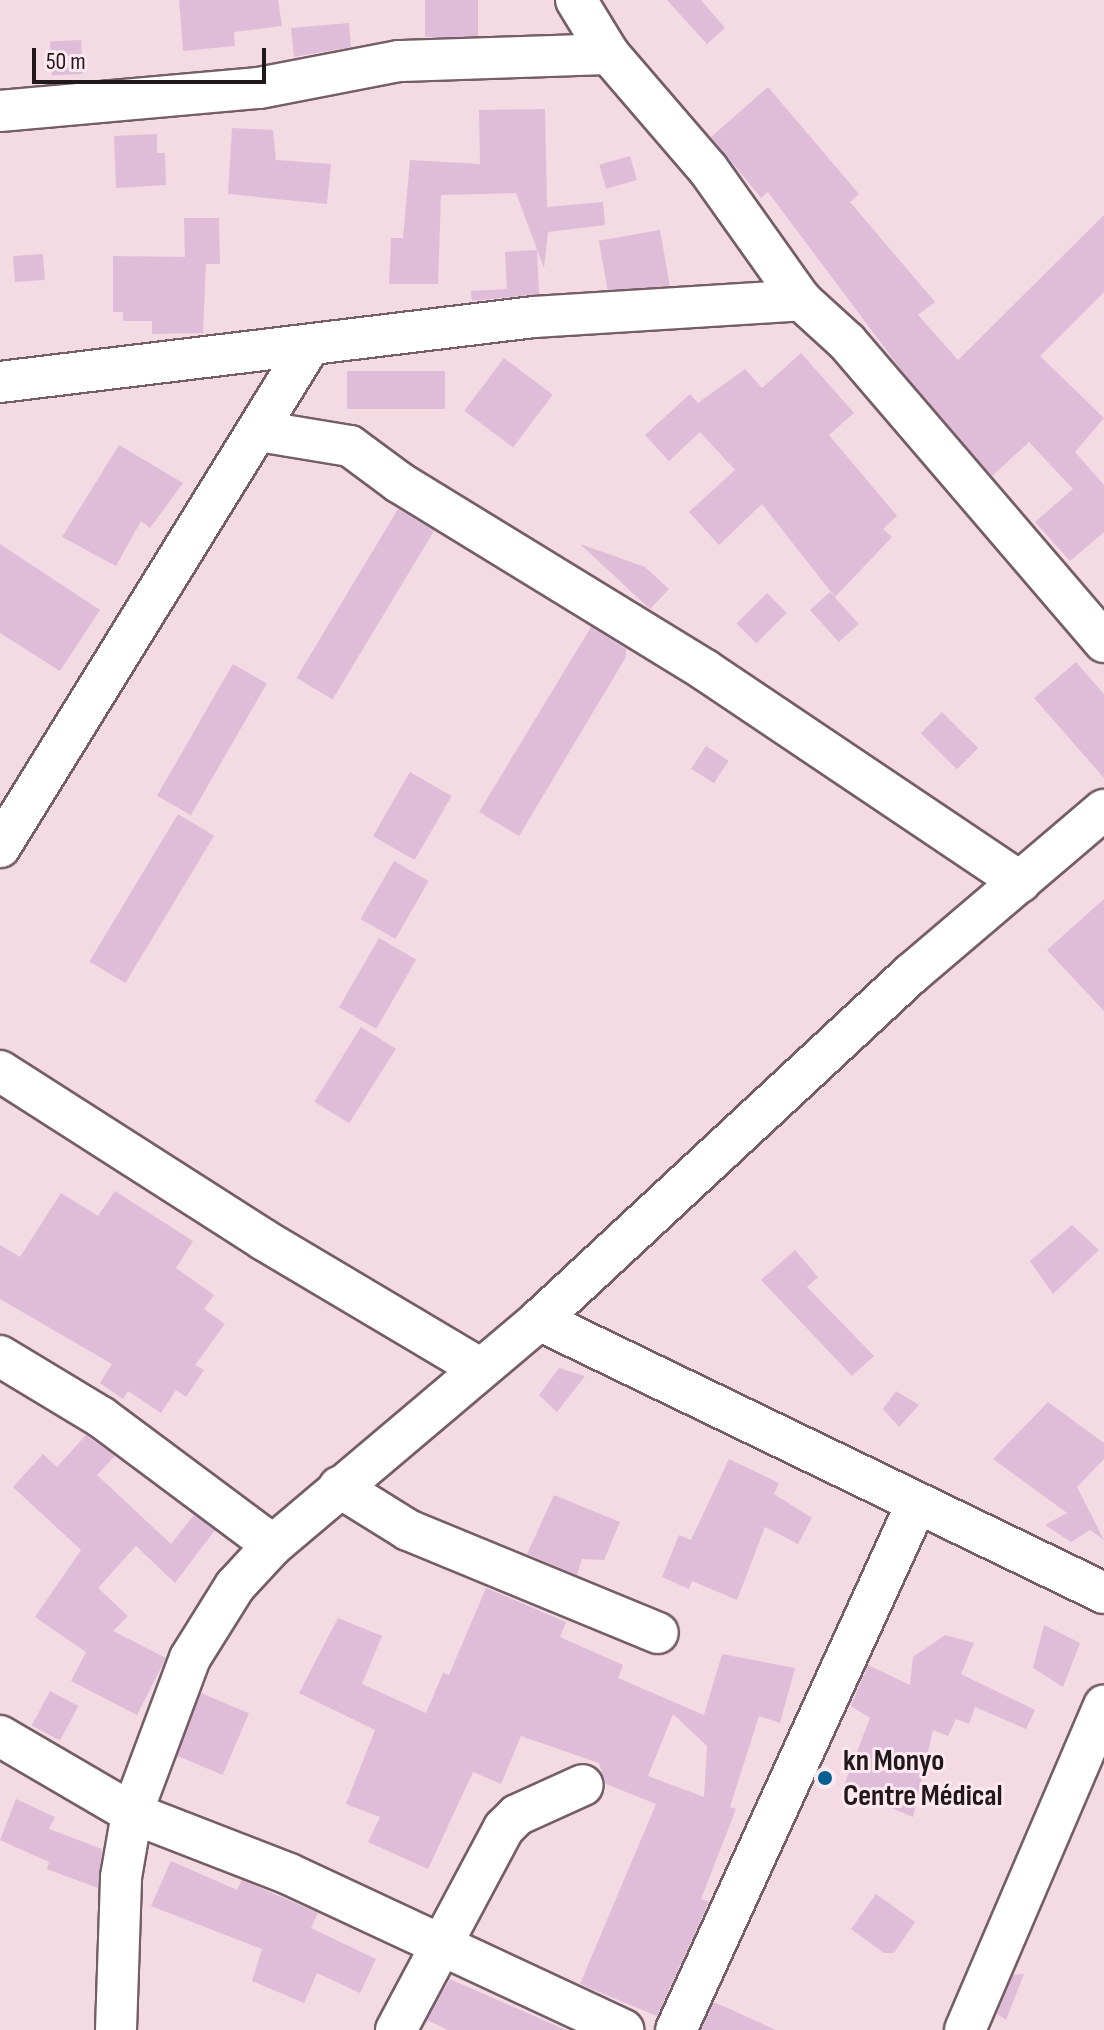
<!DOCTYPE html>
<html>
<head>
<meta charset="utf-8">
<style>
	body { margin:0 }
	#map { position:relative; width:1104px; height:2030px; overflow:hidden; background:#f4dae2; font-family:"Sofia Sans Condensed",sans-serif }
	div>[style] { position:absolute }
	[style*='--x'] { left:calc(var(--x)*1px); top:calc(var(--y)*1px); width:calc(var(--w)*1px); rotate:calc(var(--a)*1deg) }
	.building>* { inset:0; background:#dfbdd8; transform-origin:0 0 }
	.roads { filter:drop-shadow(2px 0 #755e66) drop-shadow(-2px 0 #755e66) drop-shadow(0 2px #755e66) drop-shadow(0 -2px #755e66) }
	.minor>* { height:40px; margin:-20px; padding:0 20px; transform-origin:20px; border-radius:20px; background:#fff }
	.dots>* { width:22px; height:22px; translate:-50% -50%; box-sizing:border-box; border:4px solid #fee9f0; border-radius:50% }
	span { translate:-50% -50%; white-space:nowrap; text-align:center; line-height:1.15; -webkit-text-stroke:6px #fee9f0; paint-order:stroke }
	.poi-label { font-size:30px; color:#21181b; font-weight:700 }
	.left { translate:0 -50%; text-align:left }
	.scale { position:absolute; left:32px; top:48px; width:234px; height:36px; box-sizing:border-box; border:4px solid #21181b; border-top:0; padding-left:10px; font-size:24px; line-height:28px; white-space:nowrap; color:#21181b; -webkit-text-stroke:6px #fee9f0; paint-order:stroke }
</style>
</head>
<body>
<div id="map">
	<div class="building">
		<i style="clip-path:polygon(179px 0,278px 0,282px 26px,234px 32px,235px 46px,183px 51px)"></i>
		<i style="left:425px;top:0;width:53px;height:37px"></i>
		<i style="clip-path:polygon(667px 0,701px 0,725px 28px,707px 44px)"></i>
		<i style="clip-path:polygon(349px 23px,351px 47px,294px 57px,291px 28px)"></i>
		<i style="left:81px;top:40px;width:34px;height:31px;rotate:87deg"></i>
		<i style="clip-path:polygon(768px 87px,859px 194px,850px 202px,935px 302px,918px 315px,958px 360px,1104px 215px,1104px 292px,1040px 356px,1104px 418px,1075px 452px,1104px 485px,1104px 532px,1070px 561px,1035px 522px,1073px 489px,1029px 442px,992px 476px,902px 371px,768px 192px,761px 198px,711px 137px)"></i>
		<i style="clip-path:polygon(545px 109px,547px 207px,603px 202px,605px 225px,548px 232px,544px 268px,516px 193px,441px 195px,438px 284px,389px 284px,391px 238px,403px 238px,410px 160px,480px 164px,479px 110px)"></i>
		<i style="clip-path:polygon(232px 128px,273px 130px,276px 160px,331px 164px,327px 204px,228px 194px)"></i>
		<i style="clip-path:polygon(157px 134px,157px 153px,165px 153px,166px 185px,116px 188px,114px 136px)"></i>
		<i style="left:630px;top:156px;width:25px;height:32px;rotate:74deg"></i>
		<i style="clip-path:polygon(184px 218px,219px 218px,220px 264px,206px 264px,203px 333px,152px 334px,152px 321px,123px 321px,123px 312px,113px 312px,113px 256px,185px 257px)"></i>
		<i style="left:660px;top:230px;width:56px;height:62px;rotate:80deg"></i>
		<i style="clip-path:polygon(537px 250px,539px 294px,472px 301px,471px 291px,507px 289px,505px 252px)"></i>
		<i style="left:43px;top:254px;width:26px;height:30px;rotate:86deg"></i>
		<i style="clip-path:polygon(801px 353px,854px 413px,829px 435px,897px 516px,883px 529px,892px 537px,835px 597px,762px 504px,719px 545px,689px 512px,735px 470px,700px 432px,669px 461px,645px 435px,690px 394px,698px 403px,745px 369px,762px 388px)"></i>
		<i style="left:504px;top:358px;width:61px;height:66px;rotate:37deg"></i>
		<i style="left:347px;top:371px;width:98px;height:38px"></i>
		<i style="clip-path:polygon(119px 445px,183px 483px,150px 528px,141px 521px,116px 566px,62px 537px)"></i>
		<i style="left:398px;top:509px;width:42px;height:197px;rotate:31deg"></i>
		<i style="clip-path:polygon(0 544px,100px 610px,60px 671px,0 633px)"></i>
		<i style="clip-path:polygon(580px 544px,645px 567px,669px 589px,650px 609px)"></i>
		<i style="left:830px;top:592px;width:43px;height:27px;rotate:48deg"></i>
		<i style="left:767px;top:593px;width:28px;height:43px;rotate:45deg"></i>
		<i style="clip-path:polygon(591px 627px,626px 649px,626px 657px,519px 836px,479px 812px)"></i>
		<i style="clip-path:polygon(1076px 662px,1104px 694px,1104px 778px,1034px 698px)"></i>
		<i style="left:233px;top:664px;width:39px;height:152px;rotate:30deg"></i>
		<i style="left:942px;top:712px;width:51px;height:30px;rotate:45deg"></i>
		<i style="left:706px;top:746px;width:27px;height:27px;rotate:33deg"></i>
		<i style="left:410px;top:772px;width:48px;height:74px;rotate:30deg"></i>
		<i style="left:178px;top:814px;width:42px;height:172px;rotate:31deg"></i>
		<i style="left:394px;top:861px;width:40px;height:67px;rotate:30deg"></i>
		<i style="clip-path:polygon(1104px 899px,1104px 1011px,1047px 950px)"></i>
		<i style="left:379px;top:938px;width:43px;height:80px;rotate:30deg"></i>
		<i style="left:361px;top:1027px;width:41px;height:88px;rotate:32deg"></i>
		<i style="clip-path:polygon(115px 1191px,193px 1241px,176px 1268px,214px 1295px,204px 1309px,225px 1324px,195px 1365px,204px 1370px,186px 1397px,176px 1390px,161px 1413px,128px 1391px,123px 1399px,100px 1383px,112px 1364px,0 1299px,0 1245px,20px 1257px,61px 1193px,98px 1216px)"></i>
		<i style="clip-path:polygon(1072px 1225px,1099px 1250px,1053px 1294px,1030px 1261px)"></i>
		<i style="clip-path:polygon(795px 1250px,818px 1277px,807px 1287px,874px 1356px,852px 1376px,761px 1280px)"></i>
		<i style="clip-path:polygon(559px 1368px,585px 1376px,557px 1412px,539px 1395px)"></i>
		<i style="clip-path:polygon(896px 1391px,919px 1405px,899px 1427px,883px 1409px)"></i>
		<i style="clip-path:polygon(1048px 1402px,1104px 1443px,1104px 1459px,1077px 1487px,1104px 1540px,1090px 1530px,1071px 1542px,1045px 1525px,1067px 1513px,993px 1459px)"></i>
		<i style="clip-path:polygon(86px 1435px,115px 1456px,97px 1475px,171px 1544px,194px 1515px,215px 1530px,175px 1583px,136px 1546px,98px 1588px,128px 1616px,113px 1631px,166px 1658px,137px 1715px,71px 1681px,86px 1652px,35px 1617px,81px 1550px,13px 1487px,43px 1454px,57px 1467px)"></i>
		<i style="clip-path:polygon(729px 1459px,779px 1483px,774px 1494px,812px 1518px,798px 1544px,765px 1527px,737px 1600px,692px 1581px,689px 1589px,662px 1577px,679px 1535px,691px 1540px)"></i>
		<i style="clip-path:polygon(554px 1495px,620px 1522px,604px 1560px,582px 1559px,577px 1575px,527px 1554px)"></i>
		<i style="clip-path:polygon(evenodd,486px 1588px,566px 1622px,560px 1637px,623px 1665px,618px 1678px,704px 1715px,722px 1654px,795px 1668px,780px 1723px,759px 1716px,730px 1807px,736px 1809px,701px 1899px,709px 1902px,657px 2016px,580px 1984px,656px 1804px,606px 1784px,599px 1763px,521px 1736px,501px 1784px,473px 1772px,428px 1869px,368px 1842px,380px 1817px,346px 1804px,375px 1730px,299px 1693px,338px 1618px,382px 1636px,362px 1684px,426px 1713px,443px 1673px,449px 1675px,486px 1588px,673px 1714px,707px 1746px,704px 1797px,648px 1776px,673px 1714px)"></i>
		<i style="clip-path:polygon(1044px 1625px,1080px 1643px,1063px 1687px,1033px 1668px)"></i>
		<i style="clip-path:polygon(945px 1635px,974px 1643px,961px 1674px,1035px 1710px,1026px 1729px,975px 1707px,969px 1724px,956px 1719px,948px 1736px,933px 1730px,913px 1817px,843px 1788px,870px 1718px,851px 1706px,868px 1665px,910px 1685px,913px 1657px)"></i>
		<i style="left:50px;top:1691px;width:32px;height:39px;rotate:28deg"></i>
		<i style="left:201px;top:1693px;width:52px;height:67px;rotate:23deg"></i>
		<i style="clip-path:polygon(16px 1799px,55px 1817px,49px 1829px,102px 1849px,98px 1888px,47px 1869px,49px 1862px,0 1840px)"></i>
		<i style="clip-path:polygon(171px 1861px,237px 1890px,242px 1880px,318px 1913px,311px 1928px,376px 1959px,360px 1993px,317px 1973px,304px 2003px,252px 1981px,262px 1949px,151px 1906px)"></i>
		<i style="clip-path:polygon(876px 1894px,915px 1922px,894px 1953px,884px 1953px,851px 1929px)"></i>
		<i style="clip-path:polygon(1024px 1974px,1006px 2020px,997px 2014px,1013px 1975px)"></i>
		<i style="clip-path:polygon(450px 1979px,566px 2030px,448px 2030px,427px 2020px)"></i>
		<i style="clip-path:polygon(714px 2002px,776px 2030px,701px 2030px)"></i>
	</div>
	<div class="roads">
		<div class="minor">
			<i style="--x:576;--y:0;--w:63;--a:58.6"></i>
			<i style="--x:609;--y:54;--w:152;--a:49.3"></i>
			<i style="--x:708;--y:169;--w:161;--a:54.6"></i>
			<i style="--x:801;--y:300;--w:62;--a:42.4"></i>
			<i style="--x:847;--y:342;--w:395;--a:49.4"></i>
			<i style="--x:0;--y:111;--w:260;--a:-5.1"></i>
			<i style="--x:259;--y:88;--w:143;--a:-10.9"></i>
			<i style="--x:399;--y:61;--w:210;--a:-1.9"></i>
			<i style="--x:0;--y:382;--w:538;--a:-6.94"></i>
			<i style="--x:534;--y:317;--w:268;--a:-3.6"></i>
			<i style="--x:259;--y:431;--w:92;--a:9.4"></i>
			<i style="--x:350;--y:446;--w:62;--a:36.5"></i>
			<i style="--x:400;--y:483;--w:358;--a:31.5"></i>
			<i style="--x:705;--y:670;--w:380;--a:33.9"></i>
			<i style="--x:0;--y:847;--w:586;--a:-58.32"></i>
			<i style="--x:0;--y:1071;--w:313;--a:32.6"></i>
			<i style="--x:264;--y:1240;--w:249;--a:30.7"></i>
			<i style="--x:539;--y:1320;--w:627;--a:25.79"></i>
			<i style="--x:0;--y:1356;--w:118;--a:31.1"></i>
			<i style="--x:101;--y:1417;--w:214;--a:36.7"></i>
			<i style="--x:339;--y:1487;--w:81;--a:31.9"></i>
			<i style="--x:408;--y:1530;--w:270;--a:22.4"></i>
			<i style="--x:0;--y:1736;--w:153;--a:30.3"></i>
			<i style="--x:132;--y:1813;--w:168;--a:21.2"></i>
			<i style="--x:289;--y:1874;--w:369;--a:25"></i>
			<i style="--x:116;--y:2030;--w:153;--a:-88.1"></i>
			<i style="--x:121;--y:1877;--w:65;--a:-80.2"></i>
			<i style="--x:132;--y:1813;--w:165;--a:-69.5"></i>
			<i style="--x:190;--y:1658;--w:85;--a:-58"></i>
			<i style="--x:235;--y:1586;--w:56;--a:-47.2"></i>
			<i style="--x:273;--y:1545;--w:348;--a:-40.2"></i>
			<i style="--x:539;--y:1320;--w:508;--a:-42.93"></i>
			<i style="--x:911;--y:974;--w:253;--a:-40.4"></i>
			<i style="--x:396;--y:2030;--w:229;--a:-61.9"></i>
			<i style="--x:504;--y:1828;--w:18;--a:-45"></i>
			<i style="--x:517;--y:1815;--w:72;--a:-24.4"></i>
			<i style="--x:676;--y:2030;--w:579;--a:-65.43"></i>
			<i style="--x:965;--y:2030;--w:353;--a:-66.8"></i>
		</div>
	</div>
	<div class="dots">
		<i style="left:825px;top:1778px;background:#046091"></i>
	</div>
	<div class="poi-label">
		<span class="left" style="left:843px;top:1778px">kn Monyo<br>Centre Médical</span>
	</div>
	<div class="scale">50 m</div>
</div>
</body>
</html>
